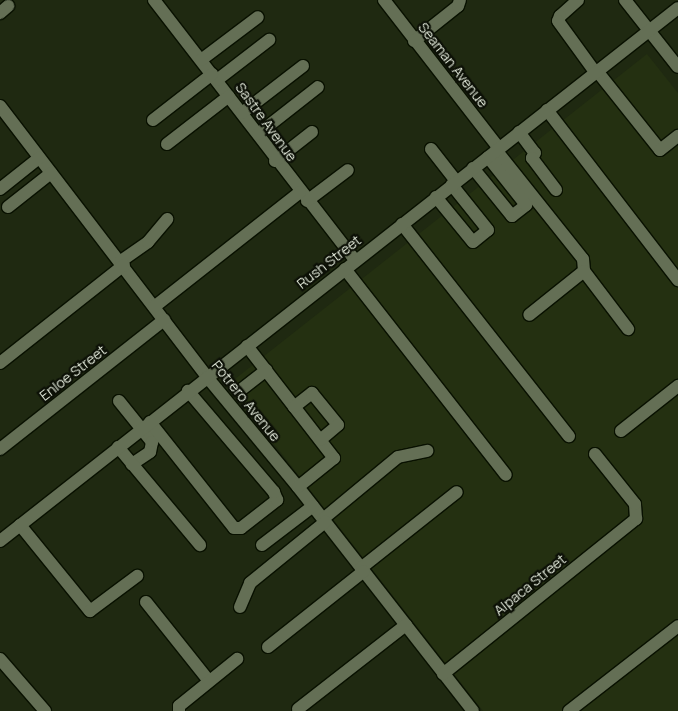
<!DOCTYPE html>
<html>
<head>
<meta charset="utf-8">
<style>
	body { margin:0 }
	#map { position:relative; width:678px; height:711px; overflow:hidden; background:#1f2911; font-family:Manrope,sans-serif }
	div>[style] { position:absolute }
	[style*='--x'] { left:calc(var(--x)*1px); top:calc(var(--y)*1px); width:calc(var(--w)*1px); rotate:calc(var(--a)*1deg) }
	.built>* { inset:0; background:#243011 }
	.roads { filter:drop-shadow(1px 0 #091100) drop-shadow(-1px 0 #091100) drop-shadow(0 1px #091100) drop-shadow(0 -1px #091100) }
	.minor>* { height:12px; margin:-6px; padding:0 6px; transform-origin:6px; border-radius:6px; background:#646f55 }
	span { translate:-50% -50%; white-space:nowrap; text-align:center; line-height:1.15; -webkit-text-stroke:4.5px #0c1006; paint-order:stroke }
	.street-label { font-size:14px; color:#e0e7d8 }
</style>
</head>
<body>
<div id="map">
	<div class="built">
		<i style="clip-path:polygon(647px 54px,678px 93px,678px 711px,483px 711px,232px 390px,235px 379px)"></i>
	</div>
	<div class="roads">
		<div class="minor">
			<i style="--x:154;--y:0;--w:329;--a:52.3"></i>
			<i style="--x:384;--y:0;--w:187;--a:52.2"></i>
			<i style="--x:578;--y:0;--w:24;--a:138"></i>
			<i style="--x:560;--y:16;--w:5;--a:112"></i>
			<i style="--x:558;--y:21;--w:63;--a:54"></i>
			<i style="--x:625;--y:0;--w:85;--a:51.7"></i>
			<i style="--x:0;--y:13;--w:11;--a:-41"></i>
			<i style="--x:414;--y:41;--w:56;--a:-38.5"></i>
			<i style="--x:458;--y:6;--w:6;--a:-72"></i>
			<i style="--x:201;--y:60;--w:71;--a:-37"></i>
			<i style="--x:597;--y:71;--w:101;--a:51.4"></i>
			<i style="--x:660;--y:150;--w:23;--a:-38"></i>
			<i style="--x:217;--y:80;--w:66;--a:-37.6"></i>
			<i style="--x:0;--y:106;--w:341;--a:52.6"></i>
			<i style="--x:207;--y:377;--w:143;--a:50.4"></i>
			<i style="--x:298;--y:487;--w:284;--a:52"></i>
			<i style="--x:547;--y:110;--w:215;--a:52.4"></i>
			<i style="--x:242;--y:113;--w:77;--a:-37.6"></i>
			<i style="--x:153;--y:120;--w:75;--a:-37.9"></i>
			<i style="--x:519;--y:132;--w:26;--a:53"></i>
			<i style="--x:535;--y:153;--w:6;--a:121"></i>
			<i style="--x:532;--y:158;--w:40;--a:53"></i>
			<i style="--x:258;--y:134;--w:76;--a:-38.1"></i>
			<i style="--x:167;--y:144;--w:78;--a:-37.7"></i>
			<i style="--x:431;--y:149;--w:41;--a:52"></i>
			<i style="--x:496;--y:150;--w:139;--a:51.4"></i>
			<i style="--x:583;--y:259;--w:12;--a:85"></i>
			<i style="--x:584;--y:271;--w:70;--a:141.3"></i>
			<i style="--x:275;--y:161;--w:47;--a:-38.1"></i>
			<i style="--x:473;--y:168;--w:62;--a:50.9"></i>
			<i style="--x:512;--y:216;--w:18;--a:-38"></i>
			<i style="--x:526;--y:205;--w:61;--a:-128.4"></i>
			<i style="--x:0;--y:189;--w:50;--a:-38.5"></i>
			<i style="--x:436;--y:197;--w:58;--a:50.6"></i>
			<i style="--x:473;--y:242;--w:19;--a:-39"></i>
			<i style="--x:488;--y:230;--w:58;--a:-128.7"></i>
			<i style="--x:307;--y:201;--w:51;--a:-37.1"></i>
			<i style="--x:8;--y:207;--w:55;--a:-38.3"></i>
			<i style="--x:402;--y:224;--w:270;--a:51.8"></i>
			<i style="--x:121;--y:261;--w:33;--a:-35"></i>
			<i style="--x:148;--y:242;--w:30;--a:-50"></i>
			<i style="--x:345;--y:269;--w:261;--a:52"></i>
			<i style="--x:584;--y:271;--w:73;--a:52.8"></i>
			<i style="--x:154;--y:307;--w:186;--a:-38.2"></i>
			<i style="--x:247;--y:346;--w:142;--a:52.2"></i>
			<i style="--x:334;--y:458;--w:46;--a:141.1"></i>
			<i style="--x:0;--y:363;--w:158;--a:-38.3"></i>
			<i style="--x:242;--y:389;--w:31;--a:-38"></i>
			<i style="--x:119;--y:401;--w:53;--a:51.2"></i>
			<i style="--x:152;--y:442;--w:10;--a:101"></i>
			<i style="--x:150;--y:452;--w:22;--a:146"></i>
			<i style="--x:294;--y:407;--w:23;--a:-38"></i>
			<i style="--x:312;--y:393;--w:41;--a:50.9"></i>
			<i style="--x:338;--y:425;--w:23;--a:140"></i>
			<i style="--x:150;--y:422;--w:135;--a:51.6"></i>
			<i style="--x:234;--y:528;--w:7;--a:0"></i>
			<i style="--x:241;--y:528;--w:46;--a:-37.9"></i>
			<i style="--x:277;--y:500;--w:9;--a:-111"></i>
			<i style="--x:274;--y:492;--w:133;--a:-130.4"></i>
			<i style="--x:621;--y:431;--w:73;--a:-38.3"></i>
			<i style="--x:118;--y:447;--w:128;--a:50.1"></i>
			<i style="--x:0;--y:449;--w:209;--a:-38.2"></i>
			<i style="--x:323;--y:519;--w:97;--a:-39.6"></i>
			<i style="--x:398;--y:457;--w:30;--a:-12"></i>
			<i style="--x:20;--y:525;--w:111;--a:50.9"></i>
			<i style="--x:90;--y:611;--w:59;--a:-36.7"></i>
			<i style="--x:0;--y:541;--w:862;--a:-38.17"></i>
			<i style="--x:262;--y:545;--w:64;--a:-37.4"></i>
			<i style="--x:361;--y:568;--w:122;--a:-38.4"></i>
			<i style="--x:146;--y:602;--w:101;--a:51.4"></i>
			<i style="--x:240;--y:607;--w:26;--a:-67"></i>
			<i style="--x:250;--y:583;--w:97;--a:-39.1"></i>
			<i style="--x:268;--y:647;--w:122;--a:-38.4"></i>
			<i style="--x:0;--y:659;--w:69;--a:49.1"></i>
			<i style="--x:443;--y:674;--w:248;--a:-38.8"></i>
			<i style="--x:636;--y:519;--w:15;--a:-94"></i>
			<i style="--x:635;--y:504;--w:64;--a:-128.7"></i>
			<i style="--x:298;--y:709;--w:137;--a:-37.9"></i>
			<i style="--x:179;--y:711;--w:5;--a:-90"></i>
			<i style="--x:179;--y:706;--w:75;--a:-39"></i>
			<i style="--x:569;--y:711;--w:138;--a:-37.9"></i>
		</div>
	</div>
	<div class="street-label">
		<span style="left:453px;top:65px;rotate:52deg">Seaman Avenue</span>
		<span style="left:266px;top:122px;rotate:54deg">Sastre Avenue</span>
		<span style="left:329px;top:262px;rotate:-38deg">Rush Street</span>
		<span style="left:73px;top:373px;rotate:-38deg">Enloe Street</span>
		<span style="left:246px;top:401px;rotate:51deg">Potrero Avenue</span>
		<span style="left:530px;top:585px;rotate:-39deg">Alpaca Street</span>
	</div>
</div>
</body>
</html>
